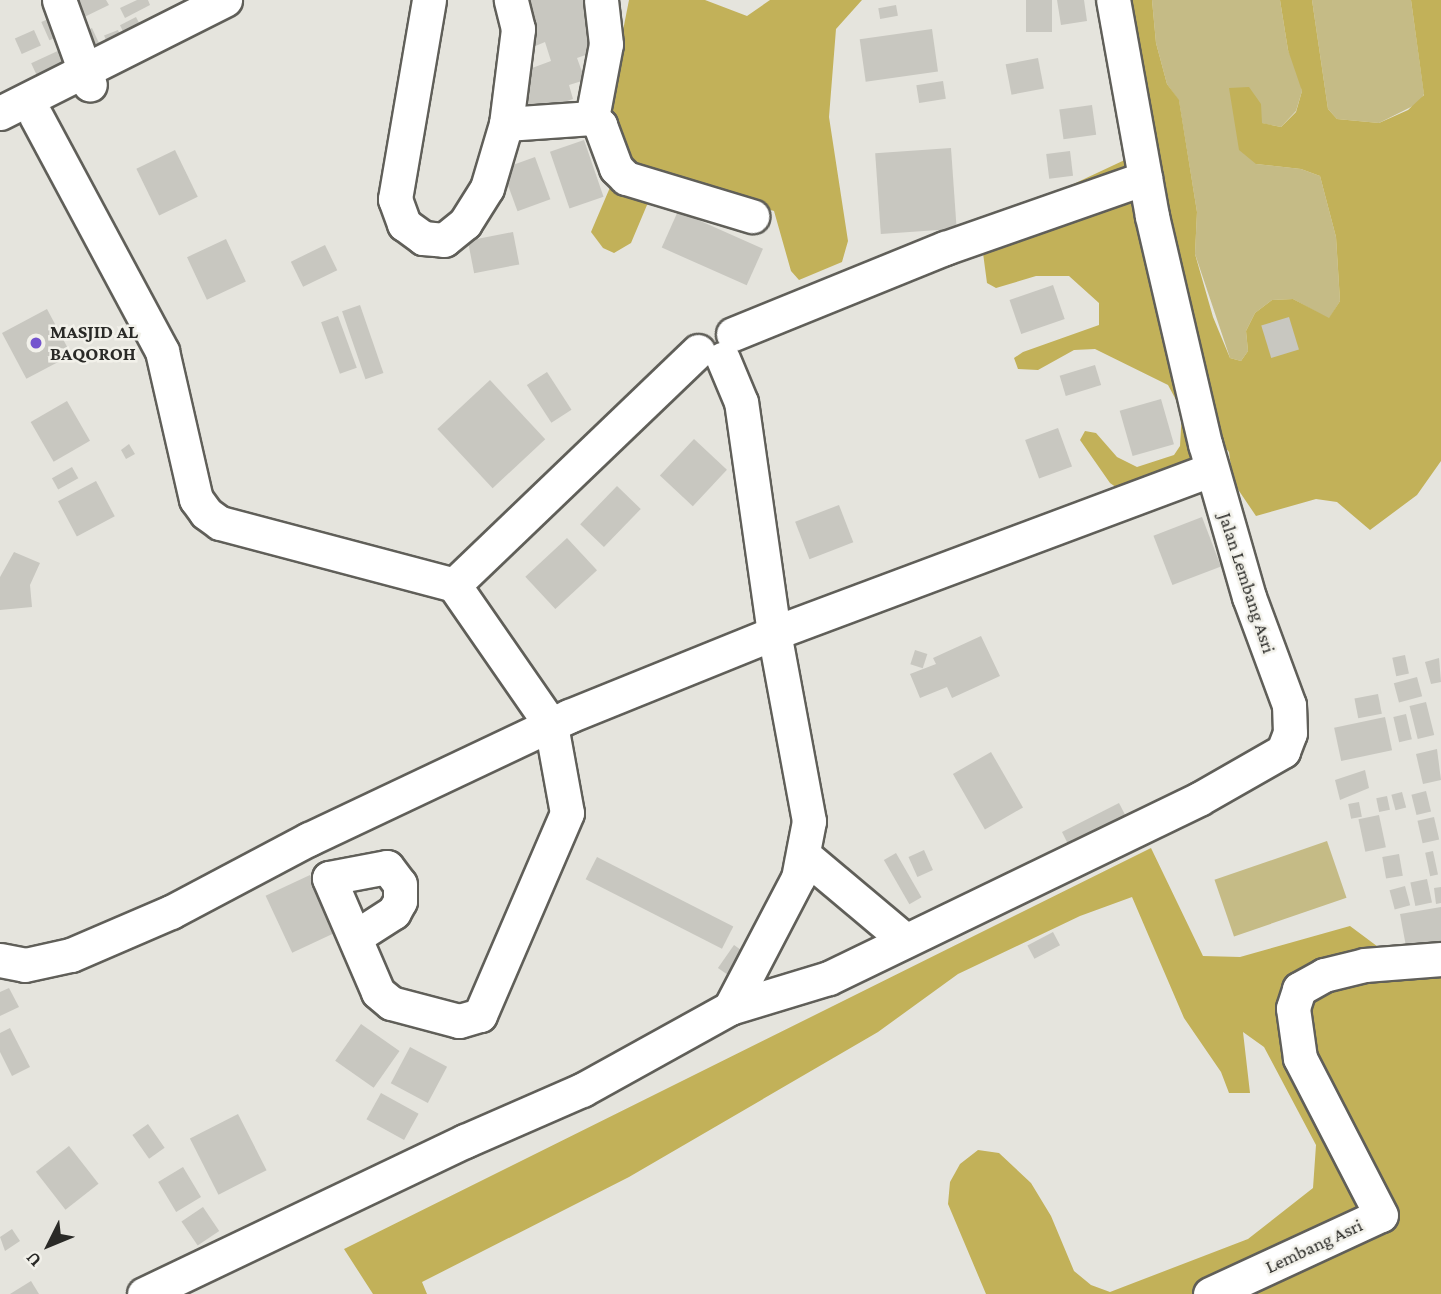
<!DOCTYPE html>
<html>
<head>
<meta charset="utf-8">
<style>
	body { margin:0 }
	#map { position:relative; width:1441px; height:1294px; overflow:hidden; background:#e5e4dd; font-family:"Crimson Pro",serif }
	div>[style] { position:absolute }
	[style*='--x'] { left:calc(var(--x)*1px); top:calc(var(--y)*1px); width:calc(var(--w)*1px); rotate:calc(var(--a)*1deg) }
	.green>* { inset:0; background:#c5bb86; transform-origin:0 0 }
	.forest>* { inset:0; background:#c2b159 }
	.building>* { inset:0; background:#c8c7c0; transform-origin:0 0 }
	.roads { filter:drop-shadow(2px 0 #605f59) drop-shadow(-2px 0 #605f59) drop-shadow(0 2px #605f59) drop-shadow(0 -2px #605f59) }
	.minor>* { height:33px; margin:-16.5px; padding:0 16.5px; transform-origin:16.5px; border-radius:16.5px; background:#fff }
	.dots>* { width:19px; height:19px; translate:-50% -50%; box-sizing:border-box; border:4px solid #f2f1ea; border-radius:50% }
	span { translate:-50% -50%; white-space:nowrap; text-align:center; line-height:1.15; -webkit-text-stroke:5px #f2f1ea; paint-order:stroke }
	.poi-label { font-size:19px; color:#2a2a27; font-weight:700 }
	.left { translate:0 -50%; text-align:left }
	.street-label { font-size:19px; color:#2a2a27 }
	.north { position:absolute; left:14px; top:1210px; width:70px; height:70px; -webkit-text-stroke:5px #f2f1ea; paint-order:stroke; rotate:227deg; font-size:19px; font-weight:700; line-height:28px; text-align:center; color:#2a2a27 }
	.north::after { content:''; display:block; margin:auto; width:24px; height:32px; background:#2a2a27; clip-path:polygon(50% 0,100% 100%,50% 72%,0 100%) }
</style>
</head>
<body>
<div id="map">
	<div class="green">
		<i style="clip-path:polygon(1152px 0,1280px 0,1288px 50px,1298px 70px,1302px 91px,1296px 111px,1281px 127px,1261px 123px,1261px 104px,1256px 164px,1301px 169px,1320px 176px,1336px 237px,1340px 301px,1329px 319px,1293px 299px,1272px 300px,1255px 313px,1246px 331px,1248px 351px,1241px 361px,1230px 358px,1195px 254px,1197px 212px,1179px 101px,1167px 84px,1156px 43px)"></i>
		<i style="clip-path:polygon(1312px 0,1411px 0,1424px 94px,1419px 103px,1379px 123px,1337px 119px,1328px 109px)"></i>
		<i style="left:1327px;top:841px;width:60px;height:119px;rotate:71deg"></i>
	</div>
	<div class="forest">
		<i style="clip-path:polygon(629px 0,705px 0,747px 16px,770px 0,862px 0,836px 29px,829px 117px,848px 241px,842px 262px,799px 280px,791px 271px,774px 211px,695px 187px,664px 190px,647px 205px,631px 243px,614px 253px,603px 248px,591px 232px,614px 178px,599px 152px)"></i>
		<i style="clip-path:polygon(1124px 0,1152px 0,1156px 43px,1167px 84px,1179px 100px,1197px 212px,1195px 254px,1213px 317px,1230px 358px,1241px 361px,1248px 351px,1246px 331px,1255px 313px,1272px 300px,1293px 299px,1329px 318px,1340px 301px,1336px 237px,1320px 176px,1301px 169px,1256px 164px,1239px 150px,1229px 88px,1249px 87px,1261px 104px,1262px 123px,1281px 127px,1296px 112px,1302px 91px,1288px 50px,1280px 0,1312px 0,1328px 109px,1337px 119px,1379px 123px,1408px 110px,1424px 95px,1411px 0,1441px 0,1441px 461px,1417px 495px,1370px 530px,1337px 502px,1316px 499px,1256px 516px,1233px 482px,1229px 452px,1223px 445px,1157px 488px,1127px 495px,1110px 483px,1080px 440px,1085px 431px,1096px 433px,1117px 457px,1137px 467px,1174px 455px,1180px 446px,1182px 411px,1168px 385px,1095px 349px,1074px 350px,1038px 370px,1018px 369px,1014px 358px,1023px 352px,1099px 325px,1099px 303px,1069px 276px,1036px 276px,996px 288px,987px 283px,983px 253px,1050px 195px,1146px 150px)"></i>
		<i style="clip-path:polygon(1151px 848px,1203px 956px,1240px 957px,1350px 926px,1405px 967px,1441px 968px,1441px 1294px,986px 1294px,948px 1204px,950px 1182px,960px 1164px,978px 1150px,999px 1153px,1031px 1183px,1051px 1216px,1074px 1271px,1091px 1285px,1110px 1292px,1248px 1239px,1313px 1188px,1316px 1145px,1264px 1047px,1243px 1032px,1250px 1093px,1229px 1093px,1221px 1072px,1184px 1018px,1132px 897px,1080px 916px,958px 974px,878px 1032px,629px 1177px,422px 1282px,427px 1294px,373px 1294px,344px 1249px)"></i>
	</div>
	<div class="building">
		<i style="clip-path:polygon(77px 0,106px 0,109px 5px,76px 21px,68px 4px)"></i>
		<i style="clip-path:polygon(137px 0,148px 0,150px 5px,125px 18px,120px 8px)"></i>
		<i style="clip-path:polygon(516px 0,594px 0,600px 50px,577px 58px,585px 80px,569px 85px,573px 99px,524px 116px,516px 94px,530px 90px,524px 71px,551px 61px,545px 42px,533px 47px)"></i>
		<i style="left:1026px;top:0;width:26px;height:32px"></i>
		<i style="clip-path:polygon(1057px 0,1084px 0,1087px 21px,1061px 25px)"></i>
		<i style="left:896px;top:5px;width:11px;height:18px;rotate:80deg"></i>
		<i style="left:55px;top:16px;width:20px;height:15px;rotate:66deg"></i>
		<i style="left:136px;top:17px;width:20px;height:18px;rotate:63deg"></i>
		<i style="left:92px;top:28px;width:19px;height:21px;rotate:65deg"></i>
		<i style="left:932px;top:29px;width:43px;height:73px;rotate:82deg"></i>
		<i style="left:34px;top:30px;width:17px;height:21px;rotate:66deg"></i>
		<i style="left:118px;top:30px;width:16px;height:15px;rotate:68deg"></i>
		<i style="left:62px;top:49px;width:19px;height:34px;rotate:65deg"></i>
		<i style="left:1038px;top:58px;width:31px;height:33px;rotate:79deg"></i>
		<i style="left:943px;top:81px;width:18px;height:27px;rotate:81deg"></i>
		<i style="left:1092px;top:105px;width:30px;height:33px;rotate:82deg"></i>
		<i style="left:584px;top:140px;width:60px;height:36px;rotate:71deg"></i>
		<i style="left:951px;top:148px;width:81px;height:76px;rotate:86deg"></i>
		<i style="left:175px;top:150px;width:52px;height:43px;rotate:64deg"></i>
		<i style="left:1070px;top:151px;width:25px;height:24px;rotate:83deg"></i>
		<i style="left:535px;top:157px;width:45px;height:35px;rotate:70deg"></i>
		<i style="left:678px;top:211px;width:93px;height:40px;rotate:24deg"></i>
		<i style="left:513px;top:232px;width:33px;height:46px;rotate:79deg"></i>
		<i style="left:226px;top:239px;width:47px;height:43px;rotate:65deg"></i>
		<i style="left:325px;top:245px;width:28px;height:38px;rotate:64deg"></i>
		<i style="left:1053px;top:285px;width:36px;height:46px;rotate:71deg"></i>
		<i style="left:360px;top:305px;width:72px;height:19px;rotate:71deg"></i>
		<i style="left:47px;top:309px;width:52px;height:51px;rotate:62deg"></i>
		<i style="left:338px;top:316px;width:55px;height:18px;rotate:70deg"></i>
		<i style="left:1289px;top:317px;width:34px;height:29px;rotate:73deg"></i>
		<i style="left:1095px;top:365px;width:21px;height:37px;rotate:73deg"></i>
		<i style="left:547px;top:372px;width:45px;height:24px;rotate:57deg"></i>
		<i style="left:490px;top:380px;width:81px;height:72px;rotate:47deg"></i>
		<i style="left:1161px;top:399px;width:47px;height:43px;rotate:74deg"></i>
		<i style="left:67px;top:401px;width:46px;height:42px;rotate:60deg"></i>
		<i style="left:1058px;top:428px;width:41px;height:35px;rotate:70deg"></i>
		<i style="left:694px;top:439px;width:45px;height:50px;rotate:43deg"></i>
		<i style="clip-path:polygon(129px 444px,135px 454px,126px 459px,121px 450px)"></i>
		<i style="left:72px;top:467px;width:13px;height:23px;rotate:61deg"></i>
		<i style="left:96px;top:481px;width:40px;height:43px;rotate:62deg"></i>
		<i style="left:617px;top:486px;width:33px;height:53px;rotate:44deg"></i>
		<i style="left:839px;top:505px;width:40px;height:47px;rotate:69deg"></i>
		<i style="left:1202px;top:517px;width:53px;height:52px;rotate:69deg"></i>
		<i style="left:567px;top:538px;width:44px;height:57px;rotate:47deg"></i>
		<i style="clip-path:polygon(14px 552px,40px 563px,30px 585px,32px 607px,0 610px,0 577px)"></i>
		<i style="clip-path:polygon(981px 636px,1000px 676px,952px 698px,947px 687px,920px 698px,910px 674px,936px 664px,933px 658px)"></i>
		<i style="left:915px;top:650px;width:13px;height:15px;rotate:18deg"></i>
		<i style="left:1405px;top:655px;width:19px;height:13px;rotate:78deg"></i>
		<i style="clip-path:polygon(1439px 658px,1441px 682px,1431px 684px,1425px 662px)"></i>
		<i style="left:1417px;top:677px;width:20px;height:24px;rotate:75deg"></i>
		<i style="left:1378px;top:694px;width:20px;height:24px;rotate:79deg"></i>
		<i style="left:1426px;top:702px;width:34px;height:17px;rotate:76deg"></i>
		<i style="left:1406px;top:714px;width:26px;height:13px;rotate:77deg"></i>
		<i style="left:1385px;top:717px;width:34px;height:52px;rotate:78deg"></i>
		<i style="clip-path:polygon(1437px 749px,1441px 780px,1423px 784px,1416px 754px)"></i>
		<i style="left:991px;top:752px;width:64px;height:44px;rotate:60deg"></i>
		<i style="clip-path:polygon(1365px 770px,1369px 788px,1340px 800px,1335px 780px)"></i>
		<i style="left:1426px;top:791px;width:21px;height:15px;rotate:76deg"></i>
		<i style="left:1402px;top:792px;width:16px;height:11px;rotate:75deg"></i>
		<i style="left:1387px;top:796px;width:14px;height:11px;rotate:78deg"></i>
		<i style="left:1359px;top:802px;width:15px;height:11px;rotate:79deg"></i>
		<i style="left:1119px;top:803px;width:22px;height:64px;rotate:63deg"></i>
		<i style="left:1379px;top:815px;width:33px;height:21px;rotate:78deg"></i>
		<i style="left:1434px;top:817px;width:23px;height:17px;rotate:77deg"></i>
		<i style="left:924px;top:850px;width:22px;height:17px;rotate:66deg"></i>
		<i style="left:1433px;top:851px;width:24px;height:8px;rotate:78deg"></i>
		<i style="left:896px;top:853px;width:51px;height:14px;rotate:60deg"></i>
		<i style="left:1399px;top:854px;width:22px;height:17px;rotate:80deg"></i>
		<i style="left:597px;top:857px;width:153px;height:25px;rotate:27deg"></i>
		<i style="left:310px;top:875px;width:63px;height:49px;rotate:65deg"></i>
		<i style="left:1427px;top:879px;width:24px;height:17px;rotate:78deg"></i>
		<i style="left:1405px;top:886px;width:20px;height:16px;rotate:75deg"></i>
		<i style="clip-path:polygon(1441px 887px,1441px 903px,1436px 904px,1434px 888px)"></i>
		<i style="clip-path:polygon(1441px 907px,1441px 946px,1407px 952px,1400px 914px)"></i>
		<i style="left:1053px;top:932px;width:15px;height:29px;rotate:62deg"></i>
		<i style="left:734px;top:945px;width:16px;height:28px;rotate:35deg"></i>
		<i style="clip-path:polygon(9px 988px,19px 1007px,0 1016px,0 992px)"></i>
		<i style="left:361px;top:1024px;width:47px;height:45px;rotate:35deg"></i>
		<i style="clip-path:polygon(10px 1028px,30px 1067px,12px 1076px,0 1052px,0 1033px)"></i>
		<i style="left:410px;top:1047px;width:42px;height:41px;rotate:28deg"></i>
		<i style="left:381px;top:1093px;width:43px;height:30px;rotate:29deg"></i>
		<i style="left:238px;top:1114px;width:63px;height:54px;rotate:63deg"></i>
		<i style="left:148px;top:1124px;width:29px;height:19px;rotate:55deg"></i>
		<i style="left:69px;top:1146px;width:48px;height:42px;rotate:52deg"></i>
		<i style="left:183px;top:1167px;width:35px;height:29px;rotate:59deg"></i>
		<i style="left:203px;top:1207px;width:29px;height:26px;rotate:56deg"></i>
		<i style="clip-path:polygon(12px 1229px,20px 1241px,5px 1251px,0 1237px)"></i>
		<i style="clip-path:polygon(31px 1281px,39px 1294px,10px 1294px)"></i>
	</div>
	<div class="roads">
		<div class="minor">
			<i style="--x:59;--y:0;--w:90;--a:70"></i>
			<i style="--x:429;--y:0;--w:202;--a:99.7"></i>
			<i style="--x:395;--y:199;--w:27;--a:70"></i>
			<i style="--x:404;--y:224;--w:24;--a:36"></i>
			<i style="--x:423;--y:238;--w:21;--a:5"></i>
			<i style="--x:444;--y:240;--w:27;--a:-39"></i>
			<i style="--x:465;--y:223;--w:41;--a:-57.8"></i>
			<i style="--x:487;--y:188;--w:67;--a:-73.5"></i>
			<i style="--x:506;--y:124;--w:96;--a:-82.8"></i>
			<i style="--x:518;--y:29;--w:30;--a:-104"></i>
			<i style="--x:0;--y:113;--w:252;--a:-26.7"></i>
			<i style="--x:36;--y:116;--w:267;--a:61.8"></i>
			<i style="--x:162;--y:351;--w:152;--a:77.1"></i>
			<i style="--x:196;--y:499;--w:17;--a:54"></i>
			<i style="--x:206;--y:513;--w:17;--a:36"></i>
			<i style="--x:220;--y:523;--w:242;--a:14.8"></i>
			<i style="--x:454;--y:585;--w:170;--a:55.3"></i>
			<i style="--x:551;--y:725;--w:89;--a:79.7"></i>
			<i style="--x:567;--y:813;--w:220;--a:113.3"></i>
			<i style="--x:480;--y:1015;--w:22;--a:164"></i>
			<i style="--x:459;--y:1021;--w:70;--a:-165.2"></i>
			<i style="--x:391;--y:1003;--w:17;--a:-140"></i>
			<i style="--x:378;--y:992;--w:124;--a:-113.3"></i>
			<i style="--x:329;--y:878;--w:59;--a:-10.7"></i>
			<i style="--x:387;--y:867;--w:21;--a:53"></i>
			<i style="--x:400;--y:884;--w:17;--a:90"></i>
			<i style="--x:400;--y:901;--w:13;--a:119"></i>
			<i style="--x:394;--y:912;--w:46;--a:147.3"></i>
			<i style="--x:592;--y:118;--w:75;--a:-79.3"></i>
			<i style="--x:606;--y:44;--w:44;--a:-96.5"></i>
			<i style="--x:506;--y:124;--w:86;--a:-4"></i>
			<i style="--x:592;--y:118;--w:11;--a:41"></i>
			<i style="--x:600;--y:125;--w:46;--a:69.6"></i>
			<i style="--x:616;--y:168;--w:14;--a:45"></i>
			<i style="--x:626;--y:178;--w:132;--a:16.8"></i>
			<i style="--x:733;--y:334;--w:229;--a:-22.1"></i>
			<i style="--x:945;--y:248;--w:212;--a:-19.3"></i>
			<i style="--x:454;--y:585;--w:338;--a:-43.8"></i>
			<i style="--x:805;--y:856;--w:131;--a:40"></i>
			<i style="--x:0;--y:960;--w:25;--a:11"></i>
			<i style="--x:25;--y:965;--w:47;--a:-12.3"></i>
			<i style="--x:71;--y:955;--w:109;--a:-23.3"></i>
			<i style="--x:171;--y:912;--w:156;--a:-27.9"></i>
			<i style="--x:309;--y:839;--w:288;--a:-25.3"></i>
			<i style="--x:569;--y:716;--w:221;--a:-22"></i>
			<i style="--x:774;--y:633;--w:466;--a:-20.5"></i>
			<i style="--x:730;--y:1008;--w:103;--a:-16.9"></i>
			<i style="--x:829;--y:978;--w:411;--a:-25.8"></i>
			<i style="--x:1199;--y:799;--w:97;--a:-29.7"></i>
			<i style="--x:1283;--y:751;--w:19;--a:-69"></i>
			<i style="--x:1290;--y:733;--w:28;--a:-92"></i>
			<i style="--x:1289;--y:705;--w:115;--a:-110.3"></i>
			<i style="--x:1249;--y:597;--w:159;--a:-106"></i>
			<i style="--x:1205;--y:444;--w:234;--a:-103.1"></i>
			<i style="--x:1152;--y:216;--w:219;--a:-100.2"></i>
			<i style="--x:144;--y:1294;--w:356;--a:-25.5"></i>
			<i style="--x:465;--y:1141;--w:128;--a:-23.6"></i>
			<i style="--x:582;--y:1090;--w:169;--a:-29"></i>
			<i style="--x:730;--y:1008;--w:147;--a:-62.4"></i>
			<i style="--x:798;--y:878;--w:58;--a:-79.1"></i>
			<i style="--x:809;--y:821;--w:191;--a:-100.5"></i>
			<i style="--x:774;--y:633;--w:233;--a:-98.1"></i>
			<i style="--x:741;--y:402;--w:47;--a:-112.7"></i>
			<i style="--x:1210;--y:1294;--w:188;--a:-24.8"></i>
			<i style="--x:1381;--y:1215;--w:177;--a:-117.3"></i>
			<i style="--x:1300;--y:1058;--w:50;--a:-98"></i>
			<i style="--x:1293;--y:1008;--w:20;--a:-72"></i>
			<i style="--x:1299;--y:989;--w:29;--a:-29"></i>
			<i style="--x:1324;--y:975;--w:42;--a:-13.7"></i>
			<i style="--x:1365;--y:965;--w:76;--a:-4.5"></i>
		</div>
	</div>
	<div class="dots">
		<i style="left:36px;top:343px;background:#7454ce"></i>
	</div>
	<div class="poi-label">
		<span class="left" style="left:50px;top:343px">MASJID AL<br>BAQOROH</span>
	</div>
	<div class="street-label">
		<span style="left:1247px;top:583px;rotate:72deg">Jalan Lembang Asri</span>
		<span style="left:1314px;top:1246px;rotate:-25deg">Lembang Asri</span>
	</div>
	<div class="north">U</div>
</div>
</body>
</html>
